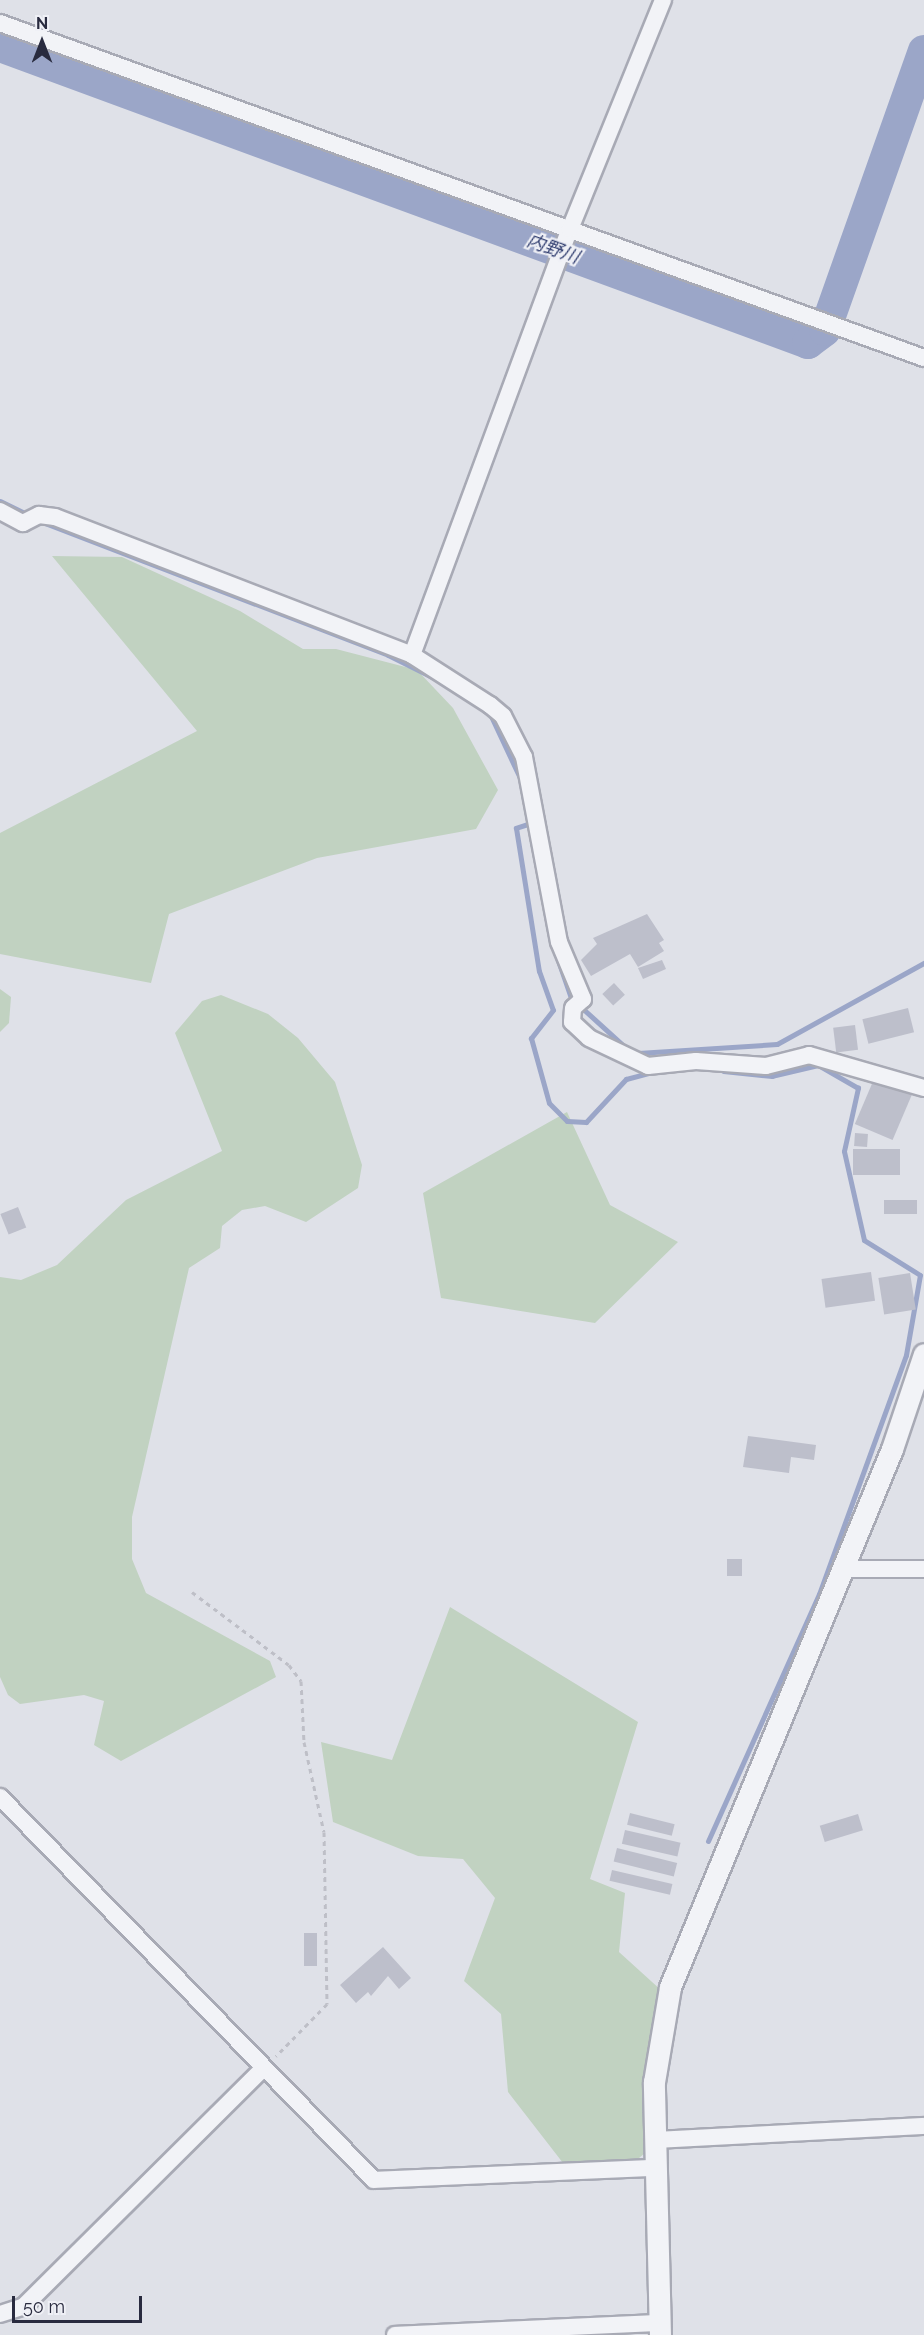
<!DOCTYPE html>
<html>
<head>
<meta charset="utf-8">
<style>
	body { margin:0 }
	#map { position:relative; width:924px; height:2335px; overflow:hidden; background:#dfe1e8; font-family:Raleway,"Noto Sans JP",sans-serif }
	div>[style] { position:absolute }
	[style*='--x'] { left:calc(var(--x)*1px); top:calc(var(--y)*1px); width:calc(var(--w)*1px); rotate:calc(var(--a)*1deg) }
	.green>* { inset:0; background:#c1d2c1 }
	.stream>* { height:5px; margin:-2.5px; padding:0 2.5px; transform-origin:2.5px; border-radius:2.5px; background:#9ba6c8 }
	.river>* { height:32px; margin:-16px; padding:0 16px; transform-origin:16px; border-radius:16px; background:#9ba6c8 }
	.building>* { inset:0; background:#bdbfcb; transform-origin:0 0 }
	.path>* { height:3px; margin-top:-1.5px; transform-origin:0; background:repeating-linear-gradient(90deg,#bebfc7 0 4.5px,transparent 0 9px) }
	.roads { filter:drop-shadow(2px 0 #a8aab5) drop-shadow(-2px 0 #a8aab5) drop-shadow(0 2px #a8aab5) drop-shadow(0 -2px #a8aab5) }
	.minor>* { height:16px; margin:-8px; padding:0 8px; transform-origin:8px; border-radius:8px; background:#f2f3f7 }
	.tertiary>* { height:21px; margin:-10.5px; padding:0 10.5px; transform-origin:10.5px; border-radius:10.5px; background:#f2f3f7 }
	span { translate:-50% -50%; white-space:nowrap; text-align:center; line-height:1.15; -webkit-text-stroke:4.5px #eff0f6; paint-order:stroke }
	.water-label { font-size:18px; color:#344172; font-style:italic }
	.north { position:absolute; left:12px; top:12px; width:60px; height:60px; -webkit-text-stroke:4px #eff0f6; paint-order:stroke; rotate:0deg; font-size:16px; font-weight:700; line-height:24px; text-align:center; color:#292b3f }
	.north::after { content:''; display:block; margin:auto; width:21px; height:27px; background:#292b3f; clip-path:polygon(50% 0,100% 100%,50% 72%,0 100%) }
	.scale { position:absolute; left:12px; top:2296px; width:130px; height:27px; box-sizing:border-box; border:3px solid #292b3f; border-top:0; padding-left:8px; font-size:18px; line-height:21px; white-space:nowrap; color:#292b3f; -webkit-text-stroke:4px #eff0f6; paint-order:stroke }
</style>
</head>
<body>
<div id="map">
	<div class="green">
		<i style="clip-path:polygon(52px 556px,122px 557px,240px 611px,303px 649px,336px 649px,417px 670px,453px 708px,498px 790px,476px 829px,317px 858px,169px 914px,151px 983px,0 954px,0 833px,197px 731px)"></i>
		<i style="clip-path:polygon(0 989px,11px 997px,9px 1023px,0 1032px)"></i>
		<i style="clip-path:polygon(221px 995px,268px 1014px,298px 1038px,335px 1082px,362px 1165px,358px 1188px,306px 1222px,265px 1206px,242px 1210px,222px 1226px,220px 1248px,189px 1268px,132px 1517px,132px 1559px,146px 1593px,270px 1661px,276px 1677px,121px 1761px,94px 1745px,104px 1701px,84px 1695px,20px 1704px,8px 1695px,0 1677px,0 1277px,21px 1280px,57px 1265px,126px 1200px,222px 1151px,175px 1033px,202px 1001px)"></i>
		<i style="clip-path:polygon(567px 1112px,610px 1205px,678px 1242px,595px 1323px,441px 1298px,423px 1193px)"></i>
		<i style="clip-path:polygon(450px 1607px,638px 1722px,590px 1879px,625px 1893px,619px 1952px,662px 1991px,651px 2148px,633px 2163px,563px 2163px,508px 2092px,501px 2014px,464px 1981px,495px 1898px,463px 1859px,418px 1856px,333px 1822px,321px 1742px,392px 1760px)"></i>
	</div>
	<div class="stream">
		<i style="--x:0;--y:501;--w:34;--a:26"></i>
		<i style="--x:42;--y:522;--w:371;--a:21"></i>
		<i style="--x:388;--y:655;--w:51;--a:26.6"></i>
		<i style="--x:490;--y:714;--w:71;--a:64.9"></i>
		<i style="--x:531;--y:823;--w:16;--a:162"></i>
		<i style="--x:516;--y:828;--w:145;--a:80.9"></i>
		<i style="--x:539;--y:971;--w:41;--a:70.3"></i>
		<i style="--x:553;--y:1010;--w:36;--a:128"></i>
		<i style="--x:531;--y:1038;--w:67;--a:74.5"></i>
		<i style="--x:549;--y:1103;--w:25;--a:45"></i>
		<i style="--x:567;--y:1121;--w:19;--a:3"></i>
		<i style="--x:586;--y:1122;--w:59;--a:-47.1"></i>
		<i style="--x:626;--y:1079;--w:23;--a:-15"></i>
		<i style="--x:552;--y:943;--w:58;--a:70.9"></i>
		<i style="--x:571;--y:998;--w:73;--a:42.2"></i>
		<i style="--x:638;--y:1053;--w:139;--a:-3.7"></i>
		<i style="--x:777;--y:1044;--w:168;--a:-28.9"></i>
		<i style="--x:708;--y:1841;--w:271;--a:-65.8"></i>
		<i style="--x:819;--y:1594;--w:254;--a:-70"></i>
		<i style="--x:906;--y:1355;--w:81;--a:-80.1"></i>
		<i style="--x:920;--y:1275;--w:66;--a:-148"></i>
		<i style="--x:864;--y:1240;--w:91;--a:-102.7"></i>
		<i style="--x:844;--y:1151;--w:65;--a:-77.5"></i>
		<i style="--x:858;--y:1088;--w:46;--a:-150.1"></i>
		<i style="--x:818;--y:1065;--w:47;--a:166.6"></i>
		<i style="--x:772;--y:1076;--w:49;--a:-174.2"></i>
	</div>
	<div class="river">
		<i style="--x:0;--y:46;--w:861;--a:20.18"></i>
		<i style="--x:808;--y:343;--w:21;--a:-37"></i>
		<i style="--x:825;--y:330;--w:296;--a:-70.5"></i>
	</div>
	<div class="building">
		<i style="clip-path:polygon(647px 914px,664px 940px,659px 943px,664px 951px,638px 967px,630px 954px,591px 976px,581px 960px,597px 944px,593px 938px)"></i>
		<i style="clip-path:polygon(662px 960px,666px 969px,643px 979px,638px 968px)"></i>
		<i style="left:614px;top:983px;width:16px;height:16px;rotate:47deg"></i>
		<i style="left:908px;top:1008px;width:25px;height:47px;rotate:76deg"></i>
		<i style="left:855px;top:1025px;width:25px;height:22px;rotate:83deg"></i>
		<i style="left:874px;top:1079px;width:41px;height:49px;rotate:23deg"></i>
		<i style="left:855px;top:1133px;width:13px;height:13px;rotate:4deg"></i>
		<i style="left:853px;top:1149px;width:47px;height:26px"></i>
		<i style="left:884px;top:1200px;width:33px;height:14px"></i>
		<i style="left:18px;top:1207px;width:22px;height:19px;rotate:68deg"></i>
		<i style="left:871px;top:1272px;width:29px;height:50px;rotate:82deg"></i>
		<i style="left:910px;top:1273px;width:37px;height:32px;rotate:81deg"></i>
		<i style="clip-path:polygon(748px 1436px,816px 1445px,814px 1460px,791px 1457px,789px 1473px,743px 1467px)"></i>
		<i style="left:727px;top:1559px;width:15px;height:17px"></i>
		<i style="left:630px;top:1813px;width:46px;height:12px;rotate:14deg"></i>
		<i style="left:858px;top:1814px;width:17px;height:40px;rotate:73deg"></i>
		<i style="left:625px;top:1830px;width:57px;height:14px;rotate:13deg"></i>
		<i style="left:617px;top:1848px;width:62px;height:14px;rotate:14deg"></i>
		<i style="left:612px;top:1870px;width:62px;height:11px;rotate:13deg"></i>
		<i style="left:304px;top:1933px;width:13px;height:33px"></i>
		<i style="clip-path:polygon(383px 1947px,411px 1978px,399px 1989px,388px 1976px,371px 1996px,368px 1992px,356px 2003px,340px 1985px)"></i>
	</div>
	<div class="path">
		<i style="--x:192;--y:1592;--w:121;--a:37"></i>
		<i style="--x:289;--y:1665;--w:20;--a:53"></i>
		<i style="--x:301;--y:1681;--w:61;--a:87.2"></i>
		<i style="--x:304;--y:1742;--w:92;--a:77.5"></i>
		<i style="--x:324;--y:1832;--w:172;--a:89"></i>
		<i style="--x:327;--y:2004;--w:73;--a:134.4"></i>
	</div>
	<div class="roads">
		<div class="minor">
			<i style="--x:0;--y:23;--w:983;--a:19.93"></i>
			<i style="--x:0;--y:511;--w:26;--a:28"></i>
			<i style="--x:23;--y:523;--w:18;--a:-27"></i>
			<i style="--x:39;--y:515;--w:16;--a:7"></i>
			<i style="--x:55;--y:517;--w:383;--a:21.1"></i>
			<i style="--x:412;--y:655;--w:93;--a:32.7"></i>
			<i style="--x:490;--y:705;--w:17;--a:40"></i>
			<i style="--x:503;--y:716;--w:46;--a:62.9"></i>
			<i style="--x:524;--y:757;--w:188;--a:79.3"></i>
			<i style="--x:559;--y:942;--w:62;--a:67.2"></i>
			<i style="--x:583;--y:999;--w:13;--a:138"></i>
			<i style="--x:573;--y:1008;--w:14;--a:94"></i>
			<i style="--x:572;--y:1022;--w:23;--a:43"></i>
			<i style="--x:589;--y:1038;--w:65;--a:25.4"></i>
			<i style="--x:648;--y:1066;--w:48;--a:-5.9"></i>
			<i style="--x:696;--y:1061;--w:70;--a:4.1"></i>
			<i style="--x:766;--y:1066;--w:44;--a:-14.3"></i>
			<i style="--x:809;--y:1055;--w:120;--a:16"></i>
			<i style="--x:412;--y:655;--w:454;--a:-69.7"></i>
			<i style="--x:570;--y:229;--w:247;--a:-67.9"></i>
			<i style="--x:842;--y:1569;--w:82;--a:0"></i>
			<i style="--x:0;--y:1797;--w:535;--a:45.68"></i>
			<i style="--x:374;--y:2180;--w:280;--a:-2.5"></i>
			<i style="--x:654;--y:2140;--w:270;--a:-3"></i>
			<i style="--x:0;--y:2314;--w:25;--a:-18"></i>
			<i style="--x:24;--y:2306;--w:335;--a:-44.8"></i>
			<i style="--x:395;--y:2335;--w:265;--a:-2.6"></i>
		</div>
		<div class="tertiary">
			<i style="--x:660;--y:2335;--w:253;--a:-91.4"></i>
			<i style="--x:654;--y:2082;--w:96;--a:-80.4"></i>
			<i style="--x:670;--y:1987;--w:582;--a:-67.58"></i>
			<i style="--x:892;--y:1449;--w:100;--a:-71.4"></i>
		</div>
	</div>
	<div class="water-label">
		<span style="left:553px;top:249px;rotate:20deg">内野川</span>
	</div>
	<div class="north">N</div>
	<div class="scale">50 m</div>
</div>
</body>
</html>
